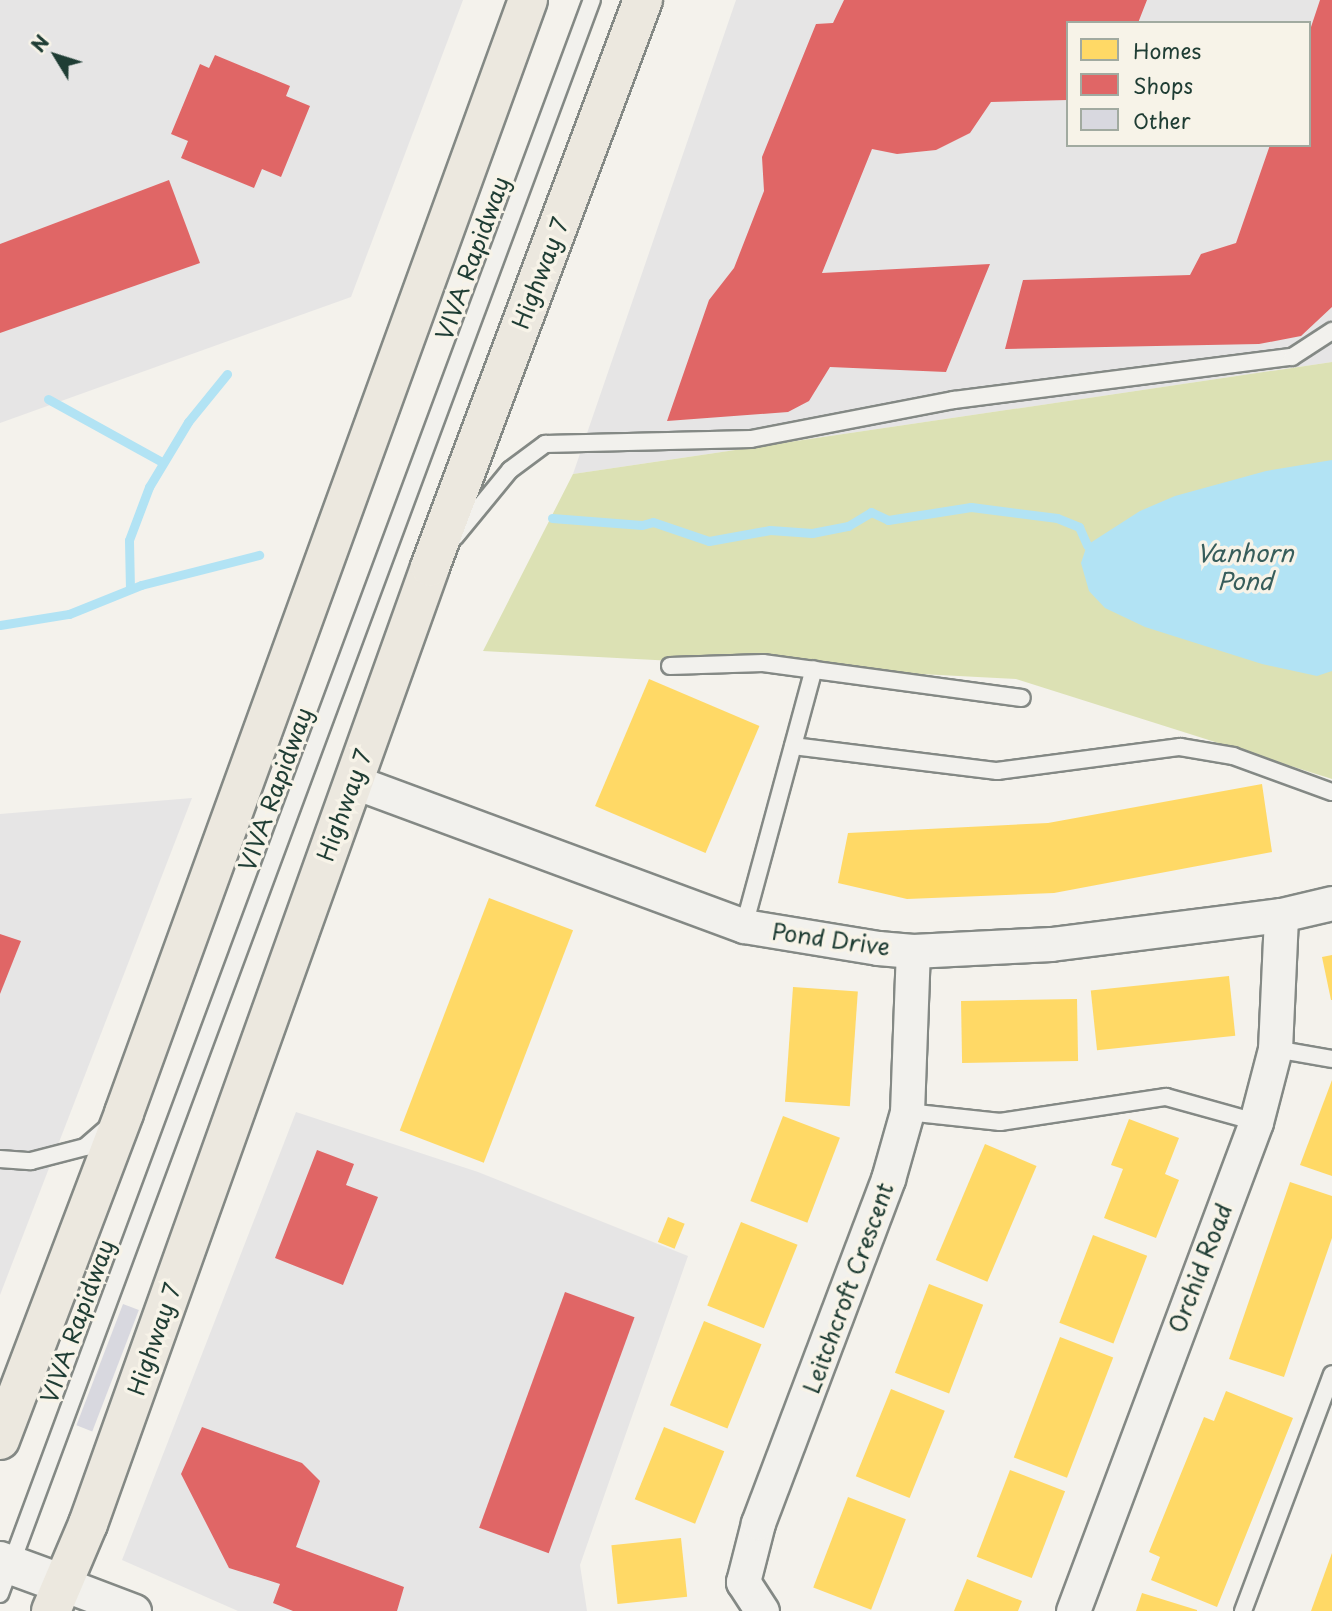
<!DOCTYPE html>
<html>
<head>
<meta charset="utf-8">
<style>
	body { margin:0 }
	#map { position:relative; width:1332px; height:1611px; overflow:hidden; background:#f4f2ec; font-family:"Playpen Sans",sans-serif }
	div>[style] { position:absolute }
	[style*='--x'] { left:calc(var(--x)*1px); top:calc(var(--y)*1px); width:calc(var(--w)*1px); rotate:calc(var(--a)*1deg) }
	.built>* { inset:0; background:#e6e5e5 }
	.green>* { inset:0; background:#dce1b4 }
	.water>* { inset:0; background:#b2e3f4 }
	.homes>* { inset:0; background:#ffd966; transform-origin:0 0 }
	.shops>* { inset:0; background:#e06666; transform-origin:0 0 }
	.stream>* { height:9px; margin:-4.5px; padding:0 4.5px; transform-origin:4.5px; border-radius:4.5px; background:#b2e3f4 }
	.building>* { inset:0; background:#d8d8df; transform-origin:0 0 }
	.roads { filter:drop-shadow(2px 0 #848985) drop-shadow(-2px 0 #848985) drop-shadow(0 2px #848985) drop-shadow(0 -2px #848985) }
	.lane>* { height:16px; margin:-8px; padding:0 8px; transform-origin:8px; border-radius:8px; background:#f2f1ed }
	.street>* { height:33px; margin:-16.5px; padding:0 16.5px; transform-origin:16.5px; border-radius:16.5px; background:#f2f1ed }
	.secondary>* { height:38px; margin:-19px; padding:0 19px; transform-origin:19px; border-radius:19px; background:#f2f1ed }
	.primary>* { height:38px; margin:-19px; padding:0 19px; transform-origin:19px; border-radius:19px; background:#ece8df }
	span { translate:-50% -50%; white-space:nowrap; text-align:center; line-height:1.15; -webkit-text-stroke:7px #f7f3e8; paint-order:stroke }
	.street-label { font-size:23px; color:#1f3d34 }
	.water-label { font-size:24px; color:#375d5b; font-style:italic }
	.legend { position:absolute; left:1066px; top:21px; width:245px; height:126px; box-sizing:border-box; background:#f7f3e8; border:2px solid #a1aaa0; margin:0; padding:9px 12px; list-style:none; font-size:21px; color:#1f3d34 }
	.legend li { display:flex; align-items:center; gap:14px; height:35px }
	.legend b { width:35px; border:2px solid #a1aaa0 }
	.north { position:absolute; left:21px; top:21px; width:70px; height:70px; -webkit-text-stroke:5px #f7f3e8; paint-order:stroke; rotate:308deg; font-size:19px; font-weight:700; line-height:28px; text-align:center; color:#1f3d34 }
	.north::after { content:''; display:block; margin:auto; width:24px; height:32px; background:#1f3d34; clip-path:polygon(50% 0,100% 100%,50% 72%,0 100%) }
</style>
</head>
<body>
<div id="map">
	<div class="built">
		<i style="clip-path:polygon(0 0,463px 0,351px 297px,0 423px)"></i>
		<i style="clip-path:polygon(evenodd,736px 0,1332px 0,1332px 362px,573px 474px,736px 0,1068px 23px,1309px 23px,1309px 145px,1068px 145px,1068px 23px)"></i>
		<i style="clip-path:polygon(192px 798px,0 1295px,0 814px)"></i>
		<i style="clip-path:polygon(296px 1112px,478px 1172px,688px 1256px,580px 1565px,587px 1611px,238px 1611px,122px 1560px)"></i>
	</div>
	<div class="green">
		<i style="clip-path:polygon(1332px 362px,1332px 779px,1016px 679px,483px 651px,573px 474px)"></i>
	</div>
	<div class="water">
		<i style="clip-path:polygon(1332px 460px,1332px 671px,1317px 676px,1262px 664px,1145px 627px,1105px 608px,1089px 591px,1081px 563px,1087px 545px,1140px 511px,1175px 496px,1266px 471px)"></i>
	</div>
	<div class="homes">
		<i style="left:649px;top:679px;width:120px;height:138px;rotate:23deg"></i>
		<i style="clip-path:polygon(1262px 784px,1272px 852px,1054px 893px,907px 899px,838px 883px,848px 833px,1048px 823px)"></i>
		<i style="left:489px;top:898px;width:90px;height:249px;rotate:21deg"></i>
		<i style="clip-path:polygon(1332px 955px,1332px 1000px,1331px 1000px,1322px 957px)"></i>
		<i style="left:1229px;top:976px;width:60px;height:139px;rotate:84deg"></i>
		<i style="left:793px;top:987px;width:65px;height:115px;rotate:4deg"></i>
		<i style="left:1077px;top:999px;width:62px;height:116px;rotate:89deg"></i>
		<i style="clip-path:polygon(1332px 1080px,1332px 1176px,1300px 1165px)"></i>
		<i style="left:783px;top:1116px;width:61px;height:91px;rotate:21deg"></i>
		<i style="clip-path:polygon(1129px 1119px,1179px 1138px,1165px 1174px,1179px 1180px,1156px 1238px,1104px 1218px,1123px 1169px,1111px 1165px)"></i>
		<i style="left:985px;top:1144px;width:56px;height:126px;rotate:23deg"></i>
		<i style="clip-path:polygon(1290px 1182px,1332px 1196px,1332px 1238px,1284px 1377px,1229px 1359px)"></i>
		<i style="left:668px;top:1217px;width:18px;height:27px;rotate:22deg"></i>
		<i style="left:741px;top:1222px;width:61px;height:90px;rotate:22deg"></i>
		<i style="left:1093px;top:1235px;width:58px;height:94px;rotate:21deg"></i>
		<i style="left:929px;top:1284px;width:58px;height:95px;rotate:21deg"></i>
		<i style="left:704px;top:1321px;width:62px;height:91px;rotate:22deg"></i>
		<i style="left:1060px;top:1337px;width:57px;height:129px;rotate:21deg"></i>
		<i style="left:891px;top:1389px;width:58px;height:94px;rotate:22deg"></i>
		<i style="clip-path:polygon(1226px 1391px,1293px 1418px,1217px 1607px,1151px 1580px,1160px 1557px,1149px 1552px,1204px 1417px,1214px 1421px)"></i>
		<i style="left:664px;top:1427px;width:65px;height:78px;rotate:22deg"></i>
		<i style="left:1010px;top:1470px;width:59px;height:93px;rotate:21deg"></i>
		<i style="left:848px;top:1497px;width:62px;height:97px;rotate:21deg"></i>
		<i style="left:681px;top:1538px;width:59px;height:70px;rotate:84deg"></i>
		<i style="clip-path:polygon(1332px 1553px,1332px 1611px,1311px 1611px)"></i>
		<i style="clip-path:polygon(967px 1579px,1022px 1601px,1018px 1611px,954px 1611px)"></i>
		<i style="clip-path:polygon(1142px 1593px,1197px 1610px,1197px 1611px,1136px 1611px)"></i>
	</div>
	<div class="shops">
		<i style="clip-path:polygon(844px 0,1147px 0,1138px 23px,1068px 23px,1068px 100px,991px 102px,970px 133px,936px 150px,897px 154px,872px 149px,822px 273px,990px 264px,946px 372px,830px 367px,809px 401px,788px 412px,667px 421px,709px 300px,734px 268px,764px 191px,762px 157px,816px 24px,833px 23px)"></i>
		<i style="clip-path:polygon(1320px 0,1332px 0,1332px 307px,1301px 336px,1259px 344px,1005px 349px,1023px 280px,1190px 275px,1201px 254px,1236px 243px,1270px 145px,1309px 145px,1309px 33px)"></i>
		<i style="clip-path:polygon(215px 55px,290px 86px,286px 96px,310px 106px,281px 177px,262px 169px,254px 188px,181px 158px,188px 141px,171px 134px,200px 64px,209px 68px)"></i>
		<i style="clip-path:polygon(169px 180px,200px 263px,0 333px,0 244px)"></i>
		<i style="clip-path:polygon(0 934px,21px 941px,0 994px)"></i>
		<i style="clip-path:polygon(317px 1150px,354px 1164px,346px 1185px,378px 1197px,343px 1285px,275px 1258px)"></i>
		<i style="left:565px;top:1292px;width:74px;height:251px;rotate:20deg"></i>
		<i style="clip-path:polygon(202px 1427px,302px 1463px,320px 1481px,296px 1547px,404px 1587px,397px 1611px,293px 1611px,273px 1603px,280px 1584px,229px 1568px,181px 1474px)"></i>
	</div>
	<div class="stream">
		<i style="--x:48;--y:399;--w:130;--a:28.9"></i>
		<i style="--x:552;--y:518;--w:90;--a:4.4"></i>
		<i style="--x:642;--y:525;--w:11;--a:-15"></i>
		<i style="--x:653;--y:522;--w:59;--a:18.7"></i>
		<i style="--x:709;--y:541;--w:62;--a:-10.2"></i>
		<i style="--x:770;--y:530;--w:42;--a:4.1"></i>
		<i style="--x:812;--y:533;--w:37;--a:-11"></i>
		<i style="--x:848;--y:526;--w:27;--a:-31"></i>
		<i style="--x:871;--y:512;--w:19;--a:25"></i>
		<i style="--x:888;--y:520;--w:84;--a:-8.9"></i>
		<i style="--x:971;--y:507;--w:87;--a:7.3"></i>
		<i style="--x:1057;--y:518;--w:24;--a:22"></i>
		<i style="--x:1079;--y:527;--w:20;--a:66"></i>
		<i style="--x:130;--y:589;--w:49;--a:-91.2"></i>
		<i style="--x:129;--y:540;--w:57;--a:-69.3"></i>
		<i style="--x:149;--y:487;--w:76;--a:-59"></i>
		<i style="--x:188;--y:422;--w:62;--a:-50.9"></i>
		<i style="--x:0;--y:625;--w:70;--a:-9.1"></i>
		<i style="--x:69;--y:614;--w:78;--a:-21.9"></i>
		<i style="--x:141;--y:585;--w:122;--a:-14.3"></i>
	</div>
	<div class="building">
		<i style="left:123px;top:1304px;width:17px;height:130px;rotate:21deg"></i>
	</div>
	<div class="roads">
		<div class="lane">
			<i style="--x:455;--y:537;--w:87;--a:-50.6"></i>
			<i style="--x:510;--y:470;--w:44;--a:-36.6"></i>
			<i style="--x:545;--y:444;--w:206;--a:-1.4"></i>
			<i style="--x:751;--y:439;--w:207;--a:-10.9"></i>
			<i style="--x:954;--y:400;--w:341;--a:-7.3"></i>
			<i style="--x:1292;--y:357;--w:48;--a:-33"></i>
			<i style="--x:670;--y:666;--w:93;--a:-1.8"></i>
			<i style="--x:763;--y:663;--w:261;--a:7.7"></i>
			<i style="--x:793;--y:746;--w:206;--a:7"></i>
			<i style="--x:997;--y:771;--w:185;--a:-7.5"></i>
			<i style="--x:1180;--y:747;--w:54;--a:9.6"></i>
			<i style="--x:1233;--y:756;--w:105;--a:20"></i>
			<i style="--x:744;--y:926;--w:266;--a:-74.8"></i>
			<i style="--x:1275;--y:1049;--w:58;--a:10"></i>
			<i style="--x:907;--y:1112;--w:94;--a:6.1"></i>
			<i style="--x:1000;--y:1122;--w:168;--a:-8.6"></i>
			<i style="--x:1166;--y:1097;--w:93;--a:15.5"></i>
			<i style="--x:0;--y:1159;--w:31;--a:4"></i>
			<i style="--x:31;--y:1161;--w:56;--a:-14.5"></i>
			<i style="--x:85;--y:1147;--w:32;--a:-41"></i>
			<i style="--x:0;--y:1594;--w:1700;--a:-69.63"></i>
			<i style="--x:1243;--y:1611;--w:253;--a:-69.4"></i>
		</div>
		<div class="street">
			<i style="--x:352;--y:781;--w:418;--a:20.3"></i>
			<i style="--x:744;--y:926;--w:136;--a:9.3"></i>
			<i style="--x:878;--y:948;--w:35;--a:5"></i>
			<i style="--x:913;--y:951;--w:138;--a:-2.9"></i>
			<i style="--x:1051;--y:944;--w:232;--a:-7.2"></i>
			<i style="--x:1281;--y:915;--w:52;--a:-13.2"></i>
			<i style="--x:63;--y:1584;--w:76;--a:20.8"></i>
			<i style="--x:762;--y:1611;--w:35;--a:-123"></i>
			<i style="--x:743;--y:1582;--w:61;--a:-75.7"></i>
			<i style="--x:758;--y:1523;--w:368;--a:-69.3"></i>
			<i style="--x:888;--y:1179;--w:70;--a:-74.2"></i>
			<i style="--x:907;--y:1112;--w:161;--a:-87.9"></i>
			<i style="--x:1073;--y:1611;--w:522;--a:-69.48"></i>
			<i style="--x:1256;--y:1122;--w:75;--a:-75.4"></i>
			<i style="--x:1275;--y:1049;--w:134;--a:-87.4"></i>
		</div>
		<div class="secondary">
			<i style="--x:0;--y:1561;--w:67;--a:20.1"></i>
		</div>
		<div class="primary">
			<i style="--x:0;--y:1440;--w:350;--a:-69.2"></i>
			<i style="--x:124;--y:1113;--w:1184;--a:-70.05"></i>
			<i style="--x:51;--y:1611;--w:95;--a:-67"></i>
			<i style="--x:88;--y:1524;--w:1016;--a:-70.33"></i>
			<i style="--x:430;--y:567;--w:606;--a:-69.41"></i>
		</div>
	</div>
	<div class="street-label">
		<span style="left:472px;top:258px;rotate:-70deg">VIVA Rapidway</span>
		<span style="left:540px;top:273px;rotate:-69deg">Highway 7</span>
		<span style="left:275px;top:789px;rotate:-70deg">VIVA Rapidway</span>
		<span style="left:344px;top:805px;rotate:-70deg">Highway 7</span>
		<span style="left:831px;top:939px;rotate:8deg">Pond Drive</span>
		<span style="left:1200px;top:1268px;rotate:-69deg">Orchid Road</span>
		<span style="left:848px;top:1288px;rotate:-70deg">Leitchcroft Crescent</span>
		<span style="left:77px;top:1321px;rotate:-70deg">VIVA Rapidway</span>
		<span style="left:154px;top:1339px;rotate:-71deg">Highway 7</span>
	</div>
	<div class="water-label">
		<span style="left:1245px;top:567px">Vanhorn<br>Pond</span>
	</div>
	<ul class="legend">
	<li><b style="height:19px;background:#ffd966"></b>Homes</li>
	<li><b style="height:19px;background:#e06666"></b>Shops</li>
	<li><b style="height:19px;background:#d8d8df"></b>Other</li>
	</ul>
	<div class="north">N</div>
</div>
</body>
</html>
